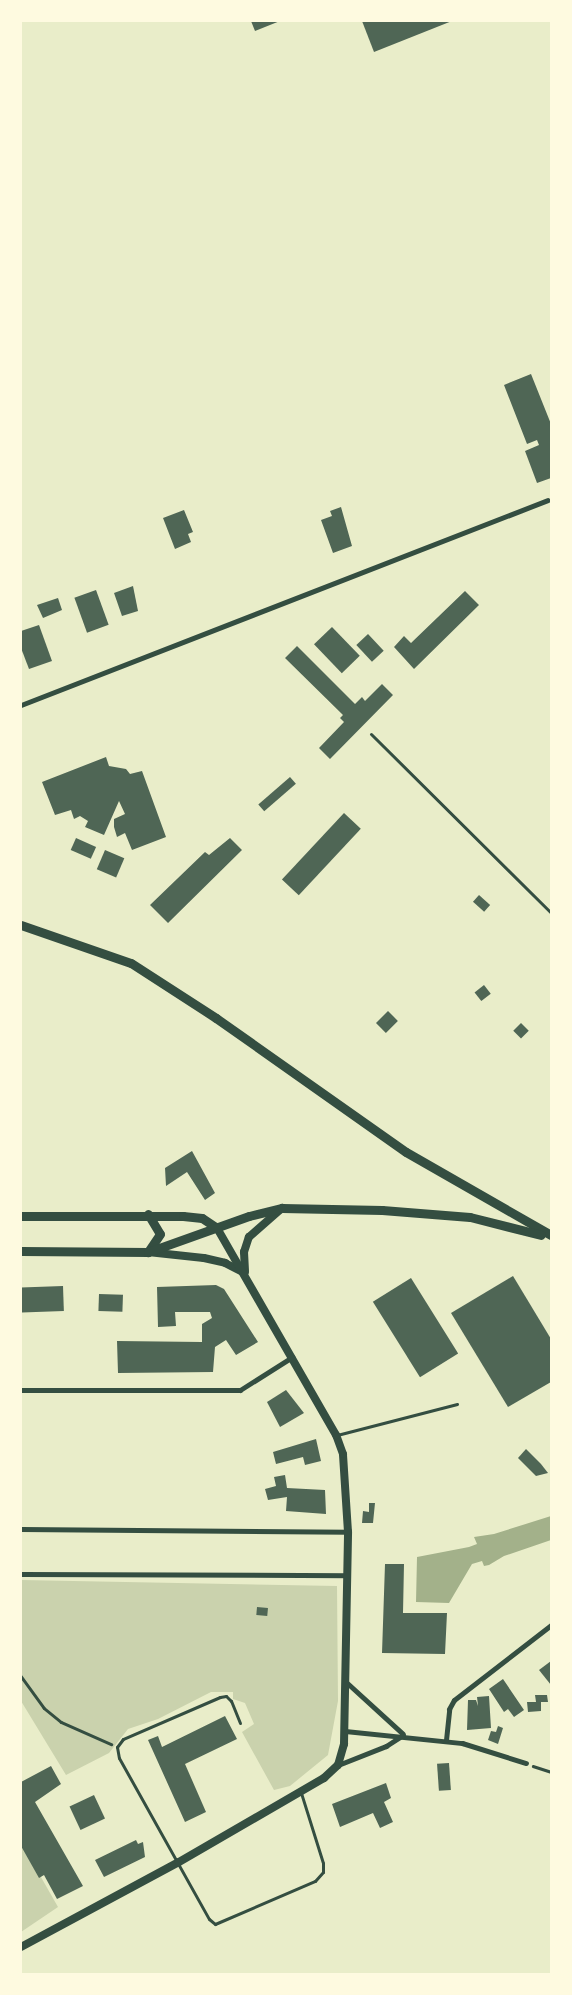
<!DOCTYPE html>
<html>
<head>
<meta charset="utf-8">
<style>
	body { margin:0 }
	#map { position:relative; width:572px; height:1995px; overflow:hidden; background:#e9edc9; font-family:Helvetica,sans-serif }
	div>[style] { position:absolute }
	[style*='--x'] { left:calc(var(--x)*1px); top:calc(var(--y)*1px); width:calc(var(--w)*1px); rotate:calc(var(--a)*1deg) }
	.green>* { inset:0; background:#cad2ad }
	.water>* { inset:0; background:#a3b18a }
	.building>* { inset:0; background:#4f6655; transform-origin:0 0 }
	.path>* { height:2.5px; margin:-1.25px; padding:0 1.25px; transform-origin:1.25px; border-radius:1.25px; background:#344e41 }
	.service>* { height:3px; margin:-1.5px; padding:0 1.5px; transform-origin:1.5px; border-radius:1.5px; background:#344e41 }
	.minor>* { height:5px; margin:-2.5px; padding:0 2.5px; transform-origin:2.5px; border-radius:2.5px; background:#344e41 }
	.tertiary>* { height:8px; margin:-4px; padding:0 4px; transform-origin:4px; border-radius:4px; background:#344e41 }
	.secondary>* { height:9px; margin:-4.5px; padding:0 4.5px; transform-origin:4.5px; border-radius:4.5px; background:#344e41 }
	span { translate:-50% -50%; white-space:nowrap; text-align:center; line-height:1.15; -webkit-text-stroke:4.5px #fefae0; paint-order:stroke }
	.frame { position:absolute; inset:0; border:22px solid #fefae0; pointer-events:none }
</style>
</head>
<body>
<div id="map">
	<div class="green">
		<i style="clip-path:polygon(21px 1580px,337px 1586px,338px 1701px,328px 1755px,290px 1786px,274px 1790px,242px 1732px,254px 1724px,245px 1703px,233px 1699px,233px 1692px,211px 1692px,158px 1719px,128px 1729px,109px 1753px,66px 1775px,21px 1701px)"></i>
		<i style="clip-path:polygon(21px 1842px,58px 1907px,21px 1932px)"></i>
	</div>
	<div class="water">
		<i style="clip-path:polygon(551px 1516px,551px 1540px,504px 1556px,489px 1565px,484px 1566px,482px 1561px,472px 1564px,449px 1603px,416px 1602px,417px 1557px,469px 1547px,477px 1544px,474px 1537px,494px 1534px)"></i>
	</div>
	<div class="building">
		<i style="clip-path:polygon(251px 21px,280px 21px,255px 31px)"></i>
		<i style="clip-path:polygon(362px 21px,452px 21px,374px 52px)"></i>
		<i style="clip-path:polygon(531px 374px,551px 424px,551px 478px,537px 483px,525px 451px,539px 445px,537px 440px,527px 444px,504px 385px)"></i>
		<i style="clip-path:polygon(341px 507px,352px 546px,333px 553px,321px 520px,332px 516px,330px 511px)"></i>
		<i style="clip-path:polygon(184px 510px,193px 532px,188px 534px,191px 542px,175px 549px,163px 518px)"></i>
		<i style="clip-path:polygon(133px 586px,138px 611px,122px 616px,114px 593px)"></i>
		<i style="left:96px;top:590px;width:37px;height:23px;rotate:70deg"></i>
		<i style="clip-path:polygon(465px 591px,479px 605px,414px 669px,394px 647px,404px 636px,411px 643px)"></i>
		<i style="clip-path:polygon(58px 598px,62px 610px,43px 618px,37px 605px)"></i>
		<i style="clip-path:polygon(39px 625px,52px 661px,29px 669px,21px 648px,21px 631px)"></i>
		<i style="left:332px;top:627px;width:40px;height:25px;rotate:46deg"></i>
		<i style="left:368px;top:634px;width:23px;height:16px;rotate:47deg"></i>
		<i style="clip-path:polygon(297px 646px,355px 704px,362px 697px,365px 701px,382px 684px,393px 695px,330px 759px,319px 748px,344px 722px,340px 718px,343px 715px,285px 658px)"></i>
		<i style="clip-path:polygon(106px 757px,109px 766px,126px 769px,130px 774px,142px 771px,166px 837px,132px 850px,125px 833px,117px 837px,114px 827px,114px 819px,125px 814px,119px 801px,104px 835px,85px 827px,88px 821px,80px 816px,74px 819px,71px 810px,55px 815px,42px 782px)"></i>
		<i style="left:290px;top:777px;width:9px;height:42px;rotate:49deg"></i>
		<i style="left:344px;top:813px;width:23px;height:91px;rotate:43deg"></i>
		<i style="left:76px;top:838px;width:22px;height:13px;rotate:24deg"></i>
		<i style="clip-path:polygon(230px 838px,242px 850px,168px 923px,150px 905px,205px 852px,209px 855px)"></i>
		<i style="left:105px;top:850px;width:21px;height:21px;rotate:23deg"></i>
		<i style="left:479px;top:895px;width:15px;height:9px;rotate:42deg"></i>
		<i style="left:484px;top:985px;width:11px;height:12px;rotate:52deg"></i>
		<i style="left:388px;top:1011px;width:14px;height:17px;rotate:45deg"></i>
		<i style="left:521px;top:1023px;width:11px;height:11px;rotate:45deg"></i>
		<i style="clip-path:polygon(192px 1151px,215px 1193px,205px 1200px,187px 1172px,166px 1186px,165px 1168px)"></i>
		<i style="clip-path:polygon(513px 1276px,551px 1339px,551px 1382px,508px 1407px,451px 1313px)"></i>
		<i style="left:411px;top:1278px;width:89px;height:45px;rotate:58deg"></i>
		<i style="clip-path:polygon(216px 1285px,224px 1289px,258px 1342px,236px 1355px,226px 1340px,215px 1347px,213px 1372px,118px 1373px,117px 1341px,202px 1342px,202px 1324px,212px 1318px,210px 1312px,175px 1312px,176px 1326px,158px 1327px,157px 1287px)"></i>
		<i style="left:63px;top:1286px;width:25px;height:42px;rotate:88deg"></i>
		<i style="left:99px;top:1294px;width:24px;height:17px;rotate:2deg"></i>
		<i style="clip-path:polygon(286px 1390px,304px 1413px,280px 1427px,267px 1402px)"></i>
		<i style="clip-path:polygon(316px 1439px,321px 1461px,305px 1465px,303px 1457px,276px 1464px,273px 1452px)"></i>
		<i style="clip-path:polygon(526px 1449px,541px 1464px,548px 1473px,536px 1476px,518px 1458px)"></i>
		<i style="clip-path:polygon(285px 1475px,287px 1488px,325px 1490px,326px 1514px,286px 1511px,287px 1497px,268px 1500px,265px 1489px,276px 1486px,274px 1477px)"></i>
		<i style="clip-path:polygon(369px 1503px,375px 1503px,373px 1523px,362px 1523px,363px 1511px,369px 1512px)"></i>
		<i style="clip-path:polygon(385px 1564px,404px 1564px,403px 1613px,447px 1613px,445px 1654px,382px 1653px)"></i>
		<i style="left:257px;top:1607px;width:11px;height:8px;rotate:5deg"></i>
		<i style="clip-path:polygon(551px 1661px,551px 1685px,539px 1670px)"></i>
		<i style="clip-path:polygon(503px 1679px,524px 1710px,514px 1717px,508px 1709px,504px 1712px,489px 1689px)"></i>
		<i style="clip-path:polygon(535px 1695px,547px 1695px,548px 1702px,541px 1702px,541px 1711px,528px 1712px,527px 1702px,536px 1702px)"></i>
		<i style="clip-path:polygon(489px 1696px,491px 1728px,467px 1730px,468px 1700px,476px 1700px,478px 1706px,477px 1697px)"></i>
		<i style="clip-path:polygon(225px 1716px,237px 1739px,185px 1764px,206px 1812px,185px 1822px,148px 1740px,158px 1736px,162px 1747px)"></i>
		<i style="clip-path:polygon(498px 1726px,503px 1728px,498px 1744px,488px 1740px,491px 1731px,496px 1732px)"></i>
		<i style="left:449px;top:1763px;width:27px;height:12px;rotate:86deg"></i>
		<i style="clip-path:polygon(51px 1766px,61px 1784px,35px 1802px,83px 1886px,57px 1899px,44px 1875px,39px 1878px,21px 1846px,21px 1782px)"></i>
		<i style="clip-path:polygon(386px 1783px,391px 1798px,384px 1802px,393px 1822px,380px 1828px,373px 1813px,340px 1827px,332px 1804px)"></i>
		<i style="left:94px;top:1795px;width:26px;height:27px;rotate:65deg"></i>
		<i style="clip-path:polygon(136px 1840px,138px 1844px,143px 1842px,145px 1857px,104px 1877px,95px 1860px)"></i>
	</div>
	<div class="path">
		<i style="--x:21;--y:1676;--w:39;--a:54"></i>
		<i style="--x:44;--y:1708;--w:22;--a:39"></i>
		<i style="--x:61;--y:1722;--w:55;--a:23.7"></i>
		<i style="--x:533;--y:1766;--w:19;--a:18"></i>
	</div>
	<div class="service">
		<i style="--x:371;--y:734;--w:254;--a:44.8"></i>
		<i style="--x:337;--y:1435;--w:124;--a:-14.5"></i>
		<i style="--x:240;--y:1723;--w:24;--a:-112"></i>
		<i style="--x:231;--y:1701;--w:7;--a:-135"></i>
		<i style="--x:226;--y:1696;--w:6;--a:171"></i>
		<i style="--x:220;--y:1697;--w:106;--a:156.6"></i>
		<i style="--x:123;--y:1739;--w:10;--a:127"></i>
		<i style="--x:117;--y:1747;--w:11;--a:80"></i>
		<i style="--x:119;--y:1758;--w:184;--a:60.8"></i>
		<i style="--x:209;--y:1919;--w:8;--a:40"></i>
		<i style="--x:215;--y:1924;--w:109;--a:-23.3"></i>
		<i style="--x:315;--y:1881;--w:12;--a:-48"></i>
		<i style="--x:323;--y:1872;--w:9;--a:-90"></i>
		<i style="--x:323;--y:1863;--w:73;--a:-107.4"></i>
	</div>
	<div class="minor">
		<i style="--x:21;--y:705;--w:565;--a:-21.26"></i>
		<i style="--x:21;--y:1390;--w:219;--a:0"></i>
		<i style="--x:240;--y:1390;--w:62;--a:-32.4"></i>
		<i style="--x:21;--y:1529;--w:327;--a:0.5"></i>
		<i style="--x:21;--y:1574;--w:327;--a:0.2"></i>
		<i style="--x:346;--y:1682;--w:77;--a:42.4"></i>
		<i style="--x:345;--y:1731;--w:118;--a:5.9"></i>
		<i style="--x:462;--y:1743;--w:67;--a:17.4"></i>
		<i style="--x:446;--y:1740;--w:31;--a:-84"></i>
		<i style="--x:449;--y:1709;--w:10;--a:-61"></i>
		<i style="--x:454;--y:1700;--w:123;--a:-37.7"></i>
		<i style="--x:338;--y:1765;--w:52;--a:-21.6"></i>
		<i style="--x:386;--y:1746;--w:20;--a:-33"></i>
	</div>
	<div class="tertiary">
		<i style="--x:148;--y:1252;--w:56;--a:6.1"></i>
		<i style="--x:204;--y:1258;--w:22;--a:13"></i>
		<i style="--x:225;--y:1263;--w:22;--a:27"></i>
		<i style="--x:245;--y:1271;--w:19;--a:-93"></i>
		<i style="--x:244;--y:1252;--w:16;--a:-72"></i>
		<i style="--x:249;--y:1237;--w:44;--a:-41.3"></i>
		<i style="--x:21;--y:1947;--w:179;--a:-28.3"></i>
		<i style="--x:179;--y:1862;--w:168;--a:-30.1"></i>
		<i style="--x:324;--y:1778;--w:19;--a:-43"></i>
		<i style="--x:338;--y:1765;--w:22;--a:-74"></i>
		<i style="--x:344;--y:1744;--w:212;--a:-88.9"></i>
		<i style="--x:348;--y:1532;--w:78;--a:-93.7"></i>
		<i style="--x:343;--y:1454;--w:20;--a:-110"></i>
		<i style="--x:336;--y:1435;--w:239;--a:-119.9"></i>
	</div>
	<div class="secondary">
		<i style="--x:21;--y:925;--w:116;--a:19.1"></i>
		<i style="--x:131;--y:963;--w:101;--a:32.9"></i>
		<i style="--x:216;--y:1018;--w:232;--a:35.2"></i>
		<i style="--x:406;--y:1152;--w:167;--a:29.8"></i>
		<i style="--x:148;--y:1214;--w:23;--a:59"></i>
		<i style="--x:160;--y:1234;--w:22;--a:124"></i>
		<i style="--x:21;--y:1216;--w:162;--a:0"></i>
		<i style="--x:183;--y:1216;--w:19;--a:6"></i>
		<i style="--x:202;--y:1218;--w:18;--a:34"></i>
		<i style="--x:21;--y:1251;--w:127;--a:0.5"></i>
		<i style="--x:148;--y:1252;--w:107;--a:-19.6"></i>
		<i style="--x:249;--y:1216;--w:34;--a:-14"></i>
		<i style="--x:282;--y:1208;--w:100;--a:1.1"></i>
		<i style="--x:382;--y:1210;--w:88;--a:4.5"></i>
		<i style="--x:470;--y:1217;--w:73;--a:14.2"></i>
	</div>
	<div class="frame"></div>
</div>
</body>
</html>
